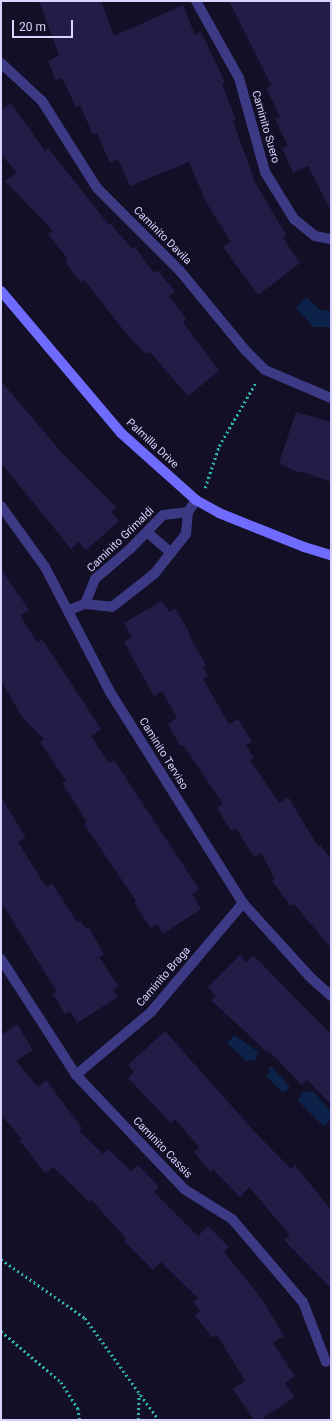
<!DOCTYPE html>
<html>
<head>
<meta charset="utf-8">
<style>
	body { margin:0 }
	#map { position:relative; width:332px; height:1421px; overflow:hidden; background:#130f26; font-family:Roboto,sans-serif }
	div>[style] { position:absolute }
	[style*='--x'] { left:calc(var(--x)*1px); top:calc(var(--y)*1px); width:calc(var(--w)*1px); rotate:calc(var(--a)*1deg) }
	.water>* { inset:0; background:#0c2248 }
	.building>* { inset:0; background:#241b47 }
	.path>* { height:2.5px; margin-top:-1.25px; transform-origin:0; background:repeating-linear-gradient(90deg,#2fb8b0 0 2px,transparent 0 5px) }
	.street>* { height:10px; margin:-5px; padding:0 5px; transform-origin:5px; border-radius:5px; background:#3d3a85 }
	.secondary>* { height:10px; margin:-5px; padding:0 5px; transform-origin:5px; border-radius:5px; background:#6f6bff }
	span { translate:-50% -50%; white-space:nowrap; text-align:center; line-height:1.15; -webkit-text-stroke:3px #130f26; paint-order:stroke }
	.street-label { font-size:11px; color:#d9d4ff }
	.frame { position:absolute; inset:0; border:2px solid #d9d4ff; pointer-events:none }
	.scale { position:absolute; left:12px; top:20px; width:61px; height:18px; box-sizing:border-box; border:2px solid #d9d4ff; border-top:0; padding-left:5px; font-size:12px; line-height:14px; white-space:nowrap; color:#d9d4ff; -webkit-text-stroke:3px #130f26; paint-order:stroke }
</style>
</head>
<body>
<div id="map">
	<div class="water">
		<i style="clip-path:polygon(307px 297px,318px 309px,331px 311px,331px 327px,313px 327px,296px 307px)"></i>
		<i style="clip-path:polygon(234px 1035px,258px 1052px,255px 1060px,246px 1061px,227px 1043px)"></i>
		<i style="clip-path:polygon(271px 1066px,290px 1087px,283px 1093px,266px 1076px,270px 1072px,268px 1069px)"></i>
		<i style="clip-path:polygon(305px 1091px,314px 1092px,331px 1112px,331px 1119px,324px 1127px,297px 1100px)"></i>
	</div>
	<div class="building">
		<i style="clip-path:polygon(39px 1px,101px 1px,114px 36px,183px 5px,195px 35px,201px 32px,225px 82px,222px 84px,236px 120px,233px 121px,255px 182px,286px 235px,283px 238px,300px 263px,258px 295px,223px 247px,231px 242px,206px 202px,189px 162px,130px 186px,118px 159px,110px 163px,97px 133px,93px 135px,80px 105px,76px 107px,62px 78px,56px 81px,48px 61px,59px 55px)"></i>
		<i style="clip-path:polygon(229px 1px,331px 1px,331px 211px,308px 166px,293px 173px,282px 148px,288px 146px,275px 119px,280px 117px,266px 88px,271px 85px)"></i>
		<i style="clip-path:polygon(11px 103px,45px 151px,48px 148px,109px 225px,111px 224px,132px 249px,135px 247px,154px 273px,157px 270px,175px 291px,169px 296px,186px 319px,183px 322px,219px 371px,188px 396px,149px 351px,146px 354px,129px 337px,84px 280px,81px 283px,65px 262px,68px 259px,48px 234px,53px 231px,5px 181px,17px 173px,1px 154px,1px 110px)"></i>
		<i style="clip-path:polygon(1px 381px,62px 453px,116px 507px,111px 512px,119px 521px,86px 550px,79px 542px,71px 549px,1px 463px)"></i>
		<i style="clip-path:polygon(296px 412px,331px 422px,331px 482px,300px 471px,299px 473px,279px 463px)"></i>
		<i style="clip-path:polygon(1px 569px,29px 610px,20px 615px,37px 642px,42px 639px,101px 729px,91px 736px,109px 763px,114px 760px,199px 889px,192px 894px,201px 909px,163px 934px,157px 924px,151px 928px,134px 903px,136px 901px,84px 824px,87px 822px,62px 783px,66px 781px,40px 742px,44px 739px,23px 718px,1px 681px)"></i>
		<i style="clip-path:polygon(162px 601px,169px 612px,175px 608px,190px 633px,188px 634px,206px 665px,203px 667px,208px 676px,203px 679px,229px 724px,238px 719px,252px 742px,246px 745px,254px 758px,250px 760px,279px 803px,288px 797px,318px 846px,320px 845px,331px 859px,331px 948px,294px 904px,291px 906px,272px 881px,275px 879px,261px 853px,254px 857px,236px 828px,231px 831px,217px 808px,223px 804px,183px 745px,180px 746px,168px 724px,177px 718px,162px 691px,154px 696px,124px 642px,132px 637px,124px 623px)"></i>
		<i style="clip-path:polygon(1px 797px,26px 838px,18px 842px,46px 887px,52px 883px,77px 922px,80px 920px,86px 929px,89px 928px,104px 954px,99px 957px,118px 986px,113px 990px,118px 997px,77px 1023px,70px 1011px,65px 1014px,53px 994px,57px 992px,1px 902px)"></i>
		<i style="clip-path:polygon(240px 955px,246px 962px,253px 955px,331px 1034px,331px 1104px,307px 1080px,302px 1085px,269px 1051px,268px 1053px,211px 1000px,216px 996px,208px 987px)"></i>
		<i style="clip-path:polygon(17px 1024px,33px 1050px,16px 1061px,38px 1087px,46px 1080px,82px 1128px,79px 1131px,103px 1154px,108px 1149px,131px 1171px,138px 1165px,159px 1187px,154px 1192px,198px 1236px,208px 1226px,229px 1247px,224px 1252px,262px 1299px,284px 1336px,273px 1343px,295px 1376px,285px 1383px,295px 1397px,260px 1420px,254px 1420px,233px 1389px,245px 1381px,217px 1335px,213px 1338px,195px 1316px,200px 1311px,193px 1302px,198px 1298px,161px 1262px,153px 1270px,124px 1241px,126px 1238px,91px 1200px,89px 1202px,53px 1167px,45px 1173px,20px 1141px,22px 1139px,1px 1115px,1px 1035px)"></i>
		<i style="clip-path:polygon(165px 1031px,253px 1130px,291px 1169px,295px 1165px,331px 1210px,331px 1288px,284px 1240px,290px 1235px,249px 1187px,240px 1197px,213px 1169px,210px 1172px,194px 1152px,199px 1147px,175px 1119px,171px 1123px,128px 1078px,134px 1072px,128px 1065px)"></i>
	</div>
	<div class="path">
		<i style="--x:205;--y:488;--w:44;--a:-71.6"></i>
		<i style="--x:219;--y:446;--w:74;--a:-60"></i>
		<i style="--x:1;--y:1259;--w:103;--a:35.1"></i>
		<i style="--x:85;--y:1318;--w:126;--a:54"></i>
		<i style="--x:1;--y:1331;--w:79;--a:40.4"></i>
		<i style="--x:61;--y:1382;--w:31;--a:57"></i>
		<i style="--x:78;--y:1408;--w:12;--a:81"></i>
		<i style="--x:138;--y:1420;--w:26;--a:-88"></i>
	</div>
	<div class="street">
		<i style="--x:196;--y:1;--w:88;--a:60.8"></i>
		<i style="--x:239;--y:78;--w:98;--a:74.5"></i>
		<i style="--x:265;--y:172;--w:55;--a:58.3"></i>
		<i style="--x:294;--y:219;--w:27;--a:39"></i>
		<i style="--x:315;--y:236;--w:16;--a:11"></i>
		<i style="--x:1;--y:63;--w:56;--a:42.8"></i>
		<i style="--x:42;--y:101;--w:103;--a:57.7"></i>
		<i style="--x:97;--y:188;--w:117;--a:45"></i>
		<i style="--x:180;--y:271;--w:104;--a:50.5"></i>
		<i style="--x:246;--y:351;--w:27;--a:45"></i>
		<i style="--x:265;--y:370;--w:72;--a:23"></i>
		<i style="--x:1;--y:506;--w:75;--a:54.2"></i>
		<i style="--x:45;--y:567;--w:141;--a:62.5"></i>
		<i style="--x:110;--y:692;--w:249;--a:57.8"></i>
		<i style="--x:243;--y:903;--w:100;--a:47.8"></i>
		<i style="--x:310;--y:977;--w:28;--a:42"></i>
		<i style="--x:147;--y:532;--w:32;--a:41"></i>
		<i style="--x:85;--y:604;--w:27;--a:-68"></i>
		<i style="--x:95;--y:579;--w:46;--a:-40.6"></i>
		<i style="--x:130;--y:549;--w:47;--a:-45.9"></i>
		<i style="--x:163;--y:515;--w:25;--a:-7"></i>
		<i style="--x:69;--y:610;--w:17;--a:-21"></i>
		<i style="--x:85;--y:604;--w:27;--a:6"></i>
		<i style="--x:112;--y:607;--w:53;--a:-38.2"></i>
		<i style="--x:154;--y:574;--w:51;--a:-51.3"></i>
		<i style="--x:186;--y:534;--w:22;--a:-85"></i>
		<i style="--x:188;--y:512;--w:14;--a:-56"></i>
		<i style="--x:1;--y:959;--w:138;--a:57.1"></i>
		<i style="--x:76;--y:1075;--w:157;--a:46.5"></i>
		<i style="--x:184;--y:1189;--w:57;--a:32"></i>
		<i style="--x:232;--y:1219;--w:109;--a:49.5"></i>
		<i style="--x:303;--y:1302;--w:64;--a:69"></i>
		<i style="--x:76;--y:1075;--w:98;--a:-40"></i>
		<i style="--x:151;--y:1012;--w:143;--a:-49.8"></i>
	</div>
	<div class="secondary">
		<i style="--x:1;--y:291;--w:186;--a:49.8"></i>
		<i style="--x:121;--y:433;--w:101;--a:41.8"></i>
		<i style="--x:196;--y:500;--w:26;--a:29"></i>
		<i style="--x:219;--y:513;--w:92;--a:21.8"></i>
		<i style="--x:304;--y:547;--w:28;--a:17"></i>
	</div>
	<div class="street-label">
		<span style="left:265px;top:127px;rotate:74deg">Caminito Suero</span>
		<span style="left:162px;top:236px;rotate:45deg">Caminito Davila</span>
		<span style="left:152px;top:444px;rotate:43deg">Palmilla Drive</span>
		<span style="left:121px;top:540px;rotate:-44deg">Caminito Grimaldi</span>
		<span style="left:163px;top:754px;rotate:58deg">Caminito Terviso</span>
		<span style="left:164px;top:977px;rotate:-49deg">Caminito Braga</span>
		<span style="left:162px;top:1148px;rotate:46deg">Caminito Cassis</span>
	</div>
	<div class="frame"></div>
	<div class="scale">20 m</div>
</div>
</body>
</html>
